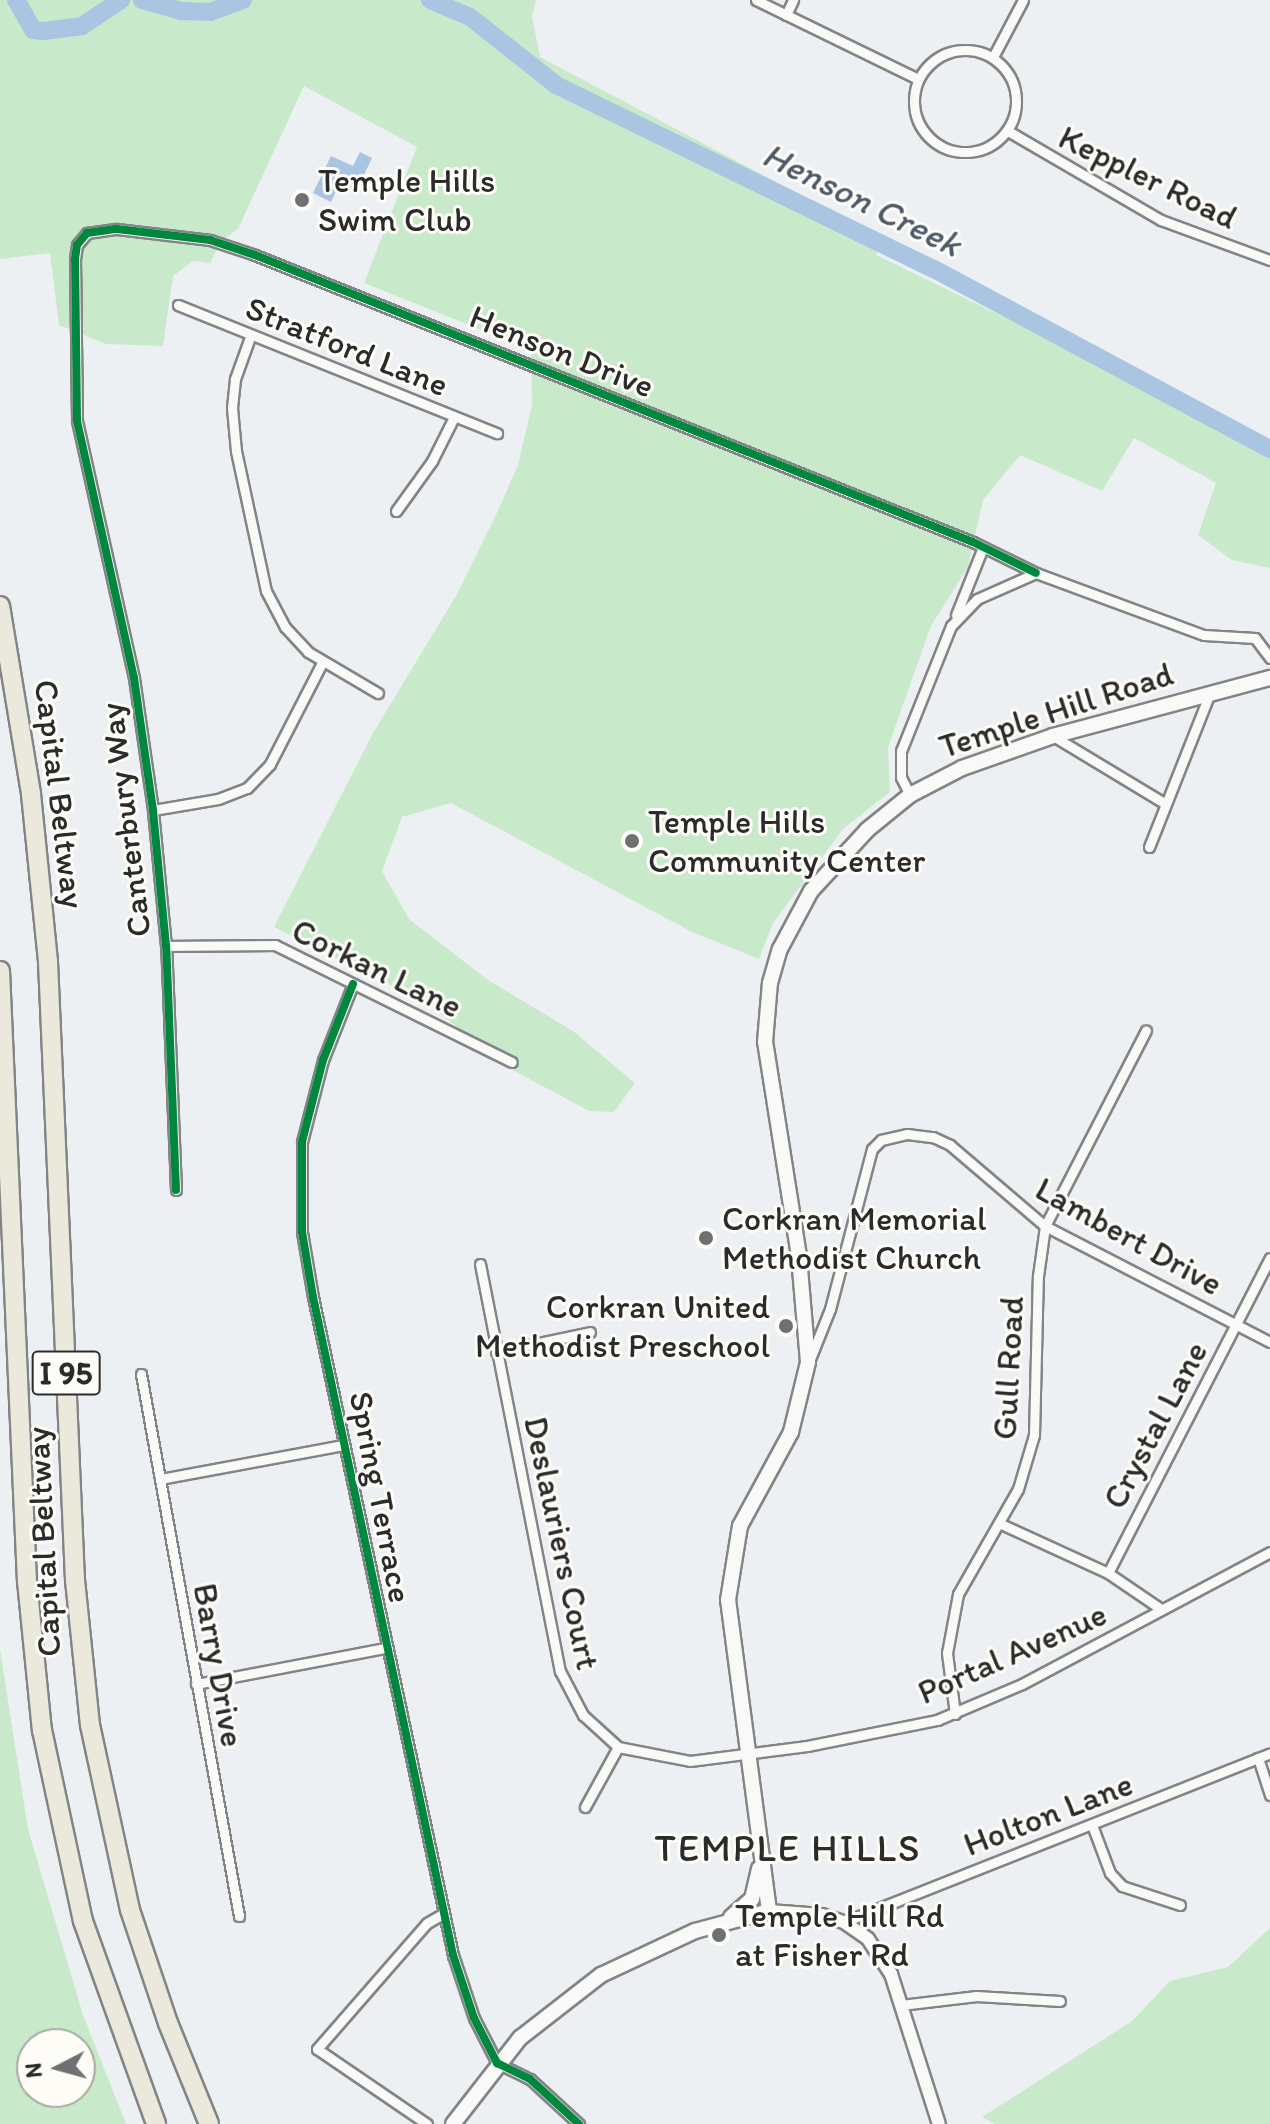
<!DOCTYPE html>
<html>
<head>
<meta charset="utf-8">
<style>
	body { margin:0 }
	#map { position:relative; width:1270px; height:2124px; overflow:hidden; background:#edf0f3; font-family:Itim,sans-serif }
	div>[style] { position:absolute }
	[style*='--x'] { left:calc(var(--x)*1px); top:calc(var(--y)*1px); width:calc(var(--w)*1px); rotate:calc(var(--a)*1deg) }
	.green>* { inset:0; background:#c9eaca }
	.water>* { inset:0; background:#a9c5e2 }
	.river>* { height:18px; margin:-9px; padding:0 9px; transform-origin:9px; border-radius:9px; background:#a9c5e2 }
	.roads { filter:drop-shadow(2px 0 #828485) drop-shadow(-2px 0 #828485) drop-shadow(0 2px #828485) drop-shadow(0 -2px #828485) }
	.minor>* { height:9px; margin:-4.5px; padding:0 4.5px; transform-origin:4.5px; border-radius:4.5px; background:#f9f9f8 }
	.minor>.ring { margin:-4.5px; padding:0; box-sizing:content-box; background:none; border:9px solid #f9f9f8; border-radius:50% }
	.tertiary>* { height:12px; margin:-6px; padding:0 6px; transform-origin:6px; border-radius:6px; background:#f9f9f8 }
	.secondary>* { height:14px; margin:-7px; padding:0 7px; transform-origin:7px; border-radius:7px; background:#f9f9f8 }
	.motorway>* { height:18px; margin:-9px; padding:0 9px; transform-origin:9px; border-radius:9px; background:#ebe8dc }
	.cycleway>* { height:8px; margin:-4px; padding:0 4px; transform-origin:4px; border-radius:4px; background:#00873e }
	.dots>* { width:22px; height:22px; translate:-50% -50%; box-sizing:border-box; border:4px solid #fdfcf7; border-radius:50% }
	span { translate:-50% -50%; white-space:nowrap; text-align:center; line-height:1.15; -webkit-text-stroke:6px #fdfcf7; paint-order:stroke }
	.shield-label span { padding:2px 6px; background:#fdfcf7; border:2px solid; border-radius:6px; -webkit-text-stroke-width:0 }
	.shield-label { font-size:32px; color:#2b2b2b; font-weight:700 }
	.street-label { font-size:34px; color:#2b2b2b }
	.poi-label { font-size:34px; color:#2b2b2b }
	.left { translate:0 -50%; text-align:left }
	.right { translate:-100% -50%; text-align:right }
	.water-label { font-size:36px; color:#4d5a68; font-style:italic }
	.quarter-label { font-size:38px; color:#2b2b2b; letter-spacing:2px }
	.north { position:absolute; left:16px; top:2028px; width:80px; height:80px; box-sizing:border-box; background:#fdfcf7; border:2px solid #a9a8a5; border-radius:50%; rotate:264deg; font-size:22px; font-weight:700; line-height:32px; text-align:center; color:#2b2b2b }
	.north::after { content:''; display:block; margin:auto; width:28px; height:36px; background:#6f7071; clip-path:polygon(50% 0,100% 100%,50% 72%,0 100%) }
</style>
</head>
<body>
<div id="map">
	<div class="green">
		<i style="clip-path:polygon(0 0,536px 0,532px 16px,540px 57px,884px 239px,876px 255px,1270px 446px,1270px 568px,1232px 560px,1198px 535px,1216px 483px,1134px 438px,1102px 491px,1020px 455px,983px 500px,968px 567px,931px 626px,888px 747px,890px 792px,843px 829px,773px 923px,759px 959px,690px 931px,451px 803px,402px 817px,382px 871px,409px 919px,488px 980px,573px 1031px,635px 1083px,614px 1112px,589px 1111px,509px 1068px,428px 1004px,274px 927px,373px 733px,456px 596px,495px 517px,518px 465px,532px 405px,531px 350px,364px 283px,417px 147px,304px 86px,238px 229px,221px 241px,210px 263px,193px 261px,173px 276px,163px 346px,106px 344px,59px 325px,50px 253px,0 259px)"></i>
		<i style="clip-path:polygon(evenodd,0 1649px,28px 1829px,83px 2015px,126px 2124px,0 2124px,0 1649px,32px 2044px,80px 2044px,80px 2092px,32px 2092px,32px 2044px)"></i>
		<i style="clip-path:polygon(1270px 1928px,1270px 2124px,995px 2124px,982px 2117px,1132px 2021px,1170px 1981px,1228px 1967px)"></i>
	</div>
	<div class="water">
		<i style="clip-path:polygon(360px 152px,372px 158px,355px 194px,338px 187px,331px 202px,313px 193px,331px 156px,353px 166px)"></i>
	</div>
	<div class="river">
		<i style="--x:16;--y:0;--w:34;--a:60"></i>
		<i style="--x:33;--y:30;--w:10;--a:6"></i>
		<i style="--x:43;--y:31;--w:39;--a:-7"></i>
		<i style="--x:82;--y:26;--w:47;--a:-33.7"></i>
		<i style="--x:142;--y:0;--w:41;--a:15.8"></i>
		<i style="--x:181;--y:11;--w:29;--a:2"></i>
		<i style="--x:210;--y:12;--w:35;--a:-20"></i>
		<i style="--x:430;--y:0;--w:43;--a:23"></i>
		<i style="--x:470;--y:17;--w:110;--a:38.3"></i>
		<i style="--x:556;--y:85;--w:420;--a:26"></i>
		<i style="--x:934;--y:269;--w:381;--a:28.2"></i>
	</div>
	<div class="roads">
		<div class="minor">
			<i style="--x:756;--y:0;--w:180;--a:26"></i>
			<i style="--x:786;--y:15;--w:17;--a:-65"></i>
			<i class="ring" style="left:914px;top:50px;width:93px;height:93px"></i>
			<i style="--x:993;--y:57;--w:64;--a:-62.2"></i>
			<i style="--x:1008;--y:131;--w:177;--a:30.2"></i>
			<i style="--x:1161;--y:220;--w:116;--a:20.2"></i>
			<i style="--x:178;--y:305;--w:344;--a:21.9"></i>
			<i style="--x:250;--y:337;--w:45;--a:109.7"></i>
			<i style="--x:235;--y:379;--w:29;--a:96"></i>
			<i style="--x:232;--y:408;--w:43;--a:84.7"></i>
			<i style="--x:236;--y:451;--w:143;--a:77.9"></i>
			<i style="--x:266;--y:591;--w:41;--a:62.2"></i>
			<i style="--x:285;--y:627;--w:34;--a:47"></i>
			<i style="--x:308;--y:652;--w:81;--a:30.4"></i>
			<i style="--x:396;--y:511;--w:62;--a:-54.2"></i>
			<i style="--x:432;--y:461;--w:49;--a:-63.4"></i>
			<i style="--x:956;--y:615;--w:73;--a:-68.3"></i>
			<i style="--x:1053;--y:736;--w:130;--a:31.1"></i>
			<i style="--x:910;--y:795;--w:20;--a:-117"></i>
			<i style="--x:901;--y:777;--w:26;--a:-90"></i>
			<i style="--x:901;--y:751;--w:135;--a:-68.2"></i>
			<i style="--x:951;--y:626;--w:37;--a:-46"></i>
			<i style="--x:977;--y:599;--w:64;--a:-23.8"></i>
			<i style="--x:1036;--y:573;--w:179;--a:20.3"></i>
			<i style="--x:1204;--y:635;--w:51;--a:3.4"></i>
			<i style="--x:1255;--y:638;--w:25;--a:53"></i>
			<i style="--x:153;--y:810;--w:66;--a:-9.6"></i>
			<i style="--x:218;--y:799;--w:31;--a:-21"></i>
			<i style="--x:247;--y:788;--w:33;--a:-46"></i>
			<i style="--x:270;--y:764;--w:114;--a:-62.8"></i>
			<i style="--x:1149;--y:847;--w:166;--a:-68.4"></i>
			<i style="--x:166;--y:946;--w:109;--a:-0.5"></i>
			<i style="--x:275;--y:945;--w:264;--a:26.3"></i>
			<i style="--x:353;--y:984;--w:82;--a:111.5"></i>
			<i style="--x:323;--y:1060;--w:85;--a:104.4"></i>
			<i style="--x:302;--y:1142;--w:90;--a:90"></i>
			<i style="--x:302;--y:1232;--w:66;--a:80.4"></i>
			<i style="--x:313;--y:1297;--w:673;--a:77.99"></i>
			<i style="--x:453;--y:1955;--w:66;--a:71.6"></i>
			<i style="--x:474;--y:2018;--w:51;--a:62.9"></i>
			<i style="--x:497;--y:2063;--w:37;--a:26"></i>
			<i style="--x:530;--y:2079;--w:67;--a:42.6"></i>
			<i style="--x:176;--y:1190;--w:244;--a:-92.3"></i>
			<i style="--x:166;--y:946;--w:137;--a:-95.5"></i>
			<i style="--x:153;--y:810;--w:133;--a:-98.2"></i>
			<i style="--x:134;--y:678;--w:264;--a:-102.5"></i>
			<i style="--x:77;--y:420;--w:161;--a:-90.7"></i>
			<i style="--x:75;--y:259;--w:14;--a:-82"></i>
			<i style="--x:77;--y:245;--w:16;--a:-50"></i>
			<i style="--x:87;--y:233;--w:30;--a:-8"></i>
			<i style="--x:117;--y:229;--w:94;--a:6.7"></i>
			<i style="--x:210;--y:240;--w:47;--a:18.4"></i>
			<i style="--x:255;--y:255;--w:773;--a:21.79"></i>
			<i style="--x:973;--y:542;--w:70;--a:26.2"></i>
			<i style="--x:480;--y:1264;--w:415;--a:78.9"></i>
			<i style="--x:560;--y:1671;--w:50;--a:62.4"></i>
			<i style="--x:583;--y:1715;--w:47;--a:42.4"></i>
			<i style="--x:618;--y:1747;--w:73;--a:11"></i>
			<i style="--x:690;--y:1761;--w:118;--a:-7.3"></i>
			<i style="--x:807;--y:1746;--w:133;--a:-11.3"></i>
			<i style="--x:937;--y:1720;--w:92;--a:-23"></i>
			<i style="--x:1022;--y:1684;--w:281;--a:-28"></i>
			<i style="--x:496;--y:1352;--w:96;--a:-12"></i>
			<i style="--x:810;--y:1359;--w:54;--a:-68.2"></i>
			<i style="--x:830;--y:1309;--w:165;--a:-75.3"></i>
			<i style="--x:872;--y:1149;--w:13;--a:-45"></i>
			<i style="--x:881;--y:1140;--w:27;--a:-13"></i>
			<i style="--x:907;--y:1134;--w:26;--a:7"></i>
			<i style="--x:933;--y:1137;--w:19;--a:25"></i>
			<i style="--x:950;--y:1145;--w:125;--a:40.5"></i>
			<i style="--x:1045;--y:1226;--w:253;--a:27.3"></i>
			<i style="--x:141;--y:1374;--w:551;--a:79.75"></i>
			<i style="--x:160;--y:1479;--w:186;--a:-10.5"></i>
			<i style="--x:1001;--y:1524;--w:118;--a:24.6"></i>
			<i style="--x:1108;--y:1573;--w:64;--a:34.2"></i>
			<i style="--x:1108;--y:1573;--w:354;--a:-62.8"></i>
			<i style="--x:196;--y:1684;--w:191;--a:-10.8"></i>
			<i style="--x:955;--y:1714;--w:62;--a:-97.5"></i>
			<i style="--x:947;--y:1653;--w:60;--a:-79.4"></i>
			<i style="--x:958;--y:1594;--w:121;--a:-60.3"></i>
			<i style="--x:1018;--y:1489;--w:56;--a:-73.5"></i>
			<i style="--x:1034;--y:1435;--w:159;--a:-88.6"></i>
			<i style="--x:1038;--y:1276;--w:50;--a:-82"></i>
			<i style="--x:1045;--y:1226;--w:220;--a:-62.7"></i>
			<i style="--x:1258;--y:1758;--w:39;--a:72"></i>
			<i style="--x:585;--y:1807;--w:68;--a:-61.2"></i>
			<i style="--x:1092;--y:1825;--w:51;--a:69.4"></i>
			<i style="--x:1110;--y:1873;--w:18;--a:47"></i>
			<i style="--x:1122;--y:1886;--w:61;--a:18.1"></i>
			<i style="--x:844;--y:1922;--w:458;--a:-21.6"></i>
			<i style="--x:901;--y:2005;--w:76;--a:-6.8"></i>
			<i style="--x:976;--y:1996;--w:84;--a:3.4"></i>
			<i style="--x:427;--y:2124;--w:133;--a:-145.7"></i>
			<i style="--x:317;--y:2049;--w:167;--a:-48.9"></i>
			<i style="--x:427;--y:1923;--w:16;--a:-30"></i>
		</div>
		<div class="tertiary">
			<i style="--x:769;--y:1911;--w:53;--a:4.3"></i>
			<i style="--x:822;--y:1915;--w:23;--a:18"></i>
			<i style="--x:844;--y:1922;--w:29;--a:35"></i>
			<i style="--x:868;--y:1939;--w:42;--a:56.7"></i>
			<i style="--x:891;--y:1974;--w:157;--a:72.3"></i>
		</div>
		<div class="secondary">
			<i style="--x:731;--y:1917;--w:28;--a:-41"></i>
			<i style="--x:752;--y:1899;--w:31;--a:-77"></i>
			<i style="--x:453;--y:2124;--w:109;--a:-52.1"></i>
			<i style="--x:520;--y:2038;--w:103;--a:-37.9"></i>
			<i style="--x:601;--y:1975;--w:104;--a:-25.1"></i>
			<i style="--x:695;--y:1931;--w:77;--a:-15.1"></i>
			<i style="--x:769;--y:1911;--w:314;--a:-97.5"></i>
			<i style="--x:728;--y:1600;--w:75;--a:-80.8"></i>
			<i style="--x:740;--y:1526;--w:107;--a:-61.5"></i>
			<i style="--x:791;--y:1432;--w:72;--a:-76.3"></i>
			<i style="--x:808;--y:1362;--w:106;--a:-94.9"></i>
			<i style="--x:799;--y:1256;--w:217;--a:-99"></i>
			<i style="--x:765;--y:1042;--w:59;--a:-85.2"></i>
			<i style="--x:770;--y:983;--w:35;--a:-74"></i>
			<i style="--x:780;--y:949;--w:66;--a:-61.9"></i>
			<i style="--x:811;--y:891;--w:83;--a:-47.4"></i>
			<i style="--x:867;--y:830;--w:55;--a:-39.1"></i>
			<i style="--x:910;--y:795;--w:59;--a:-27.4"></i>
			<i style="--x:962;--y:768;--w:96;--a:-19.4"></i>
			<i style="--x:1053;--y:736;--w:225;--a:-15"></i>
		</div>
		<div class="motorway">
			<i style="--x:0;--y:606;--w:191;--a:80.6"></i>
			<i style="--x:31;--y:794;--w:169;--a:84.2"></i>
			<i style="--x:48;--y:962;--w:619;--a:87.5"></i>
			<i style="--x:75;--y:1580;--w:146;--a:84.1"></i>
			<i style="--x:90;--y:1725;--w:189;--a:77.8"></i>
			<i style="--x:130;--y:1910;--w:119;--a:71.4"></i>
			<i style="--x:168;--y:2023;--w:109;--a:67.9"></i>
			<i style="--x:0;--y:971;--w:611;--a:87.47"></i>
			<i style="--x:27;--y:1581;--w:150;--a:84.3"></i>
			<i style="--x:42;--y:1730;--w:195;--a:77.9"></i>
			<i style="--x:83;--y:1921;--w:216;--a:70.2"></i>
		</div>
	</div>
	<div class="cycleway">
		<i style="--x:353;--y:984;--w:82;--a:111.5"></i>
		<i style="--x:323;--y:1060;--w:85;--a:104.4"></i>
		<i style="--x:302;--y:1142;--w:90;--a:90"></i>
		<i style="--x:302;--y:1232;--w:66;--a:80.4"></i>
		<i style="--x:313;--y:1297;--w:673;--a:77.99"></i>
		<i style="--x:453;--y:1955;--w:66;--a:71.6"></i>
		<i style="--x:474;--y:2018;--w:51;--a:62.9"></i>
		<i style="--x:497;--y:2063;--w:37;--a:26"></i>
		<i style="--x:530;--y:2079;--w:67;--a:42.6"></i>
		<i style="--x:176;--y:1190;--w:244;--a:-92.3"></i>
		<i style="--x:166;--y:946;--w:137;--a:-95.5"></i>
		<i style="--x:153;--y:810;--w:133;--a:-98.2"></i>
		<i style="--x:134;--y:678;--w:264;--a:-102.5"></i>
		<i style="--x:77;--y:420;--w:161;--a:-90.7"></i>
		<i style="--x:75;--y:259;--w:14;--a:-82"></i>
		<i style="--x:77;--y:245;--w:16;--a:-50"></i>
		<i style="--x:87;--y:233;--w:30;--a:-8"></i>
		<i style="--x:117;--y:229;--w:94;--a:6.7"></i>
		<i style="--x:210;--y:240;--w:47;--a:18.4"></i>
		<i style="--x:255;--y:255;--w:773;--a:21.79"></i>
		<i style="--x:973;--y:542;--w:70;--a:26.2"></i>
	</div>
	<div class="dots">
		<i style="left:302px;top:200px;background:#6f7071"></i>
		<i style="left:632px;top:841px;background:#6f7071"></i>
		<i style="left:706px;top:1238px;background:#6f7071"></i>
		<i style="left:786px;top:1326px;background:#6f7071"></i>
		<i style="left:719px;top:1935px;background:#6f7071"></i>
	</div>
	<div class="shield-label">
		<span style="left:66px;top:1373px">I 95</span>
	</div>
	<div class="street-label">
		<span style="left:1148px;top:177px;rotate:26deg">Keppler Road</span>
		<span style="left:347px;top:346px;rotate:22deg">Stratford Lane</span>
		<span style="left:562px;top:351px;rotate:22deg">Henson Drive</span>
		<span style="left:1056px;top:710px;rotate:-18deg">Temple Hill Road</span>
		<span style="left:60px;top:794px;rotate:83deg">Capital Beltway</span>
		<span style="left:125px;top:820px;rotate:-97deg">Canterbury Way</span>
		<span style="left:377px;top:968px;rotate:26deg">Corkan Lane</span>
		<span style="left:1129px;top:1236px;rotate:29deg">Lambert Drive</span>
		<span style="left:1008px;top:1368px;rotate:-87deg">Gull Road</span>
		<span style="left:1155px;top:1425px;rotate:-62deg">Crystal Lane</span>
		<span style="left:381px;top:1497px;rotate:79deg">Spring Terrace</span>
		<span style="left:43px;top:1542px;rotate:-93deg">Capital Beltway</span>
		<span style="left:562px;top:1543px;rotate:78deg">Deslauriers Court</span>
		<span style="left:1012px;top:1653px;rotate:-24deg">Portal Avenue</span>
		<span style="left:219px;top:1665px;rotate:80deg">Barry Drive</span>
		<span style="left:1048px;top:1814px;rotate:-21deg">Holton Lane</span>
	</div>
	<div class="poi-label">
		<span class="left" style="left:318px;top:200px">Temple Hills<br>Swim Club</span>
		<span class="left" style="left:648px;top:841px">Temple Hills<br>Community Center</span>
		<span class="left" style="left:722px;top:1238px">Corkran Memorial<br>Methodist Church</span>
		<span class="right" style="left:770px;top:1326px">Corkran United<br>Methodist Preschool</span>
		<span class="left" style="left:735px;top:1935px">Temple Hill Rd<br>at Fisher Rd</span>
	</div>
	<div class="water-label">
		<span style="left:862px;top:199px;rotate:26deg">Henson Creek</span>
	</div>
	<div class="quarter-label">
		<span style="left:788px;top:1849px">TEMPLE HILLS</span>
	</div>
	<div class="north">N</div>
</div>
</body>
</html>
